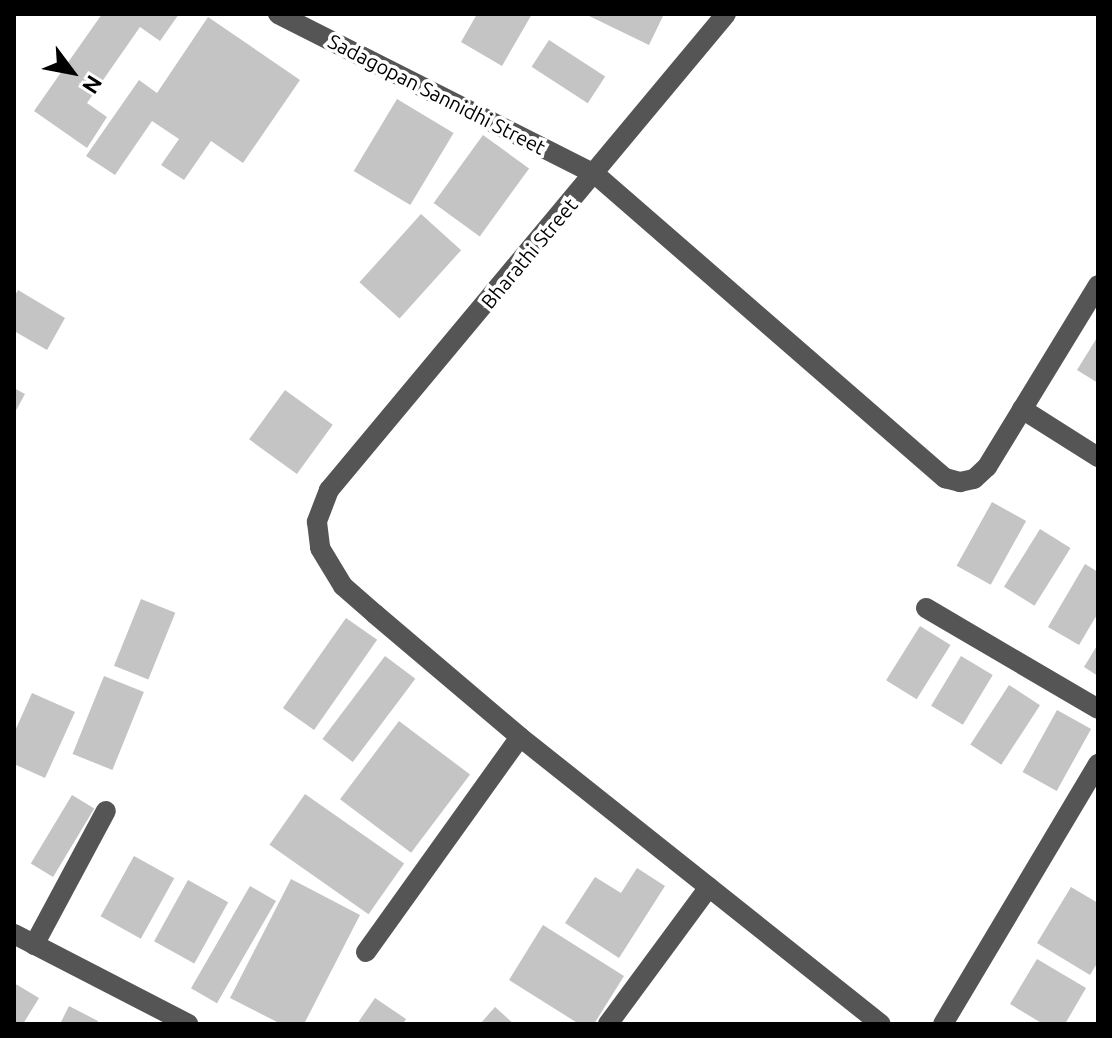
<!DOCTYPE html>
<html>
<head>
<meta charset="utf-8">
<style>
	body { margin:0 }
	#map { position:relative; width:1112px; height:1038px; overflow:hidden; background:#fff; font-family:Ubuntu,sans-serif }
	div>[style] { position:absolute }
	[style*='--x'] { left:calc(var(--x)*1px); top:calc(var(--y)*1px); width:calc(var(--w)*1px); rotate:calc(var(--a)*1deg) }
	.building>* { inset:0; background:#c4c4c4; transform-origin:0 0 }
	.minor>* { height:20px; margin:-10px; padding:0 10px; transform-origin:10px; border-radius:10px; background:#555 }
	span { translate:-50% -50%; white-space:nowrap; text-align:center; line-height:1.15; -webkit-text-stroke:7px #fff; paint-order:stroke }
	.street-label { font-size:20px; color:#000 }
	.frame { position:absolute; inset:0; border:16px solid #000; pointer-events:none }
	.north { position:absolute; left:32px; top:32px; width:80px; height:80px; -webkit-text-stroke:6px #fff; paint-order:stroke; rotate:122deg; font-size:22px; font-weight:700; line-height:32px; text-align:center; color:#000 }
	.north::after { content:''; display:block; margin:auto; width:28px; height:36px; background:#000; clip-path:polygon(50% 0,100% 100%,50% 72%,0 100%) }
</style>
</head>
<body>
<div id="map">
	<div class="building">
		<i style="clip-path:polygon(102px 14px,179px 14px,160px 41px,140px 27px,87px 103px,107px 117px,87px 148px,34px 111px)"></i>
		<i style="clip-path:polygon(477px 14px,532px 14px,502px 66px,461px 42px)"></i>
		<i style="clip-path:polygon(585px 14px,664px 14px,649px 45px)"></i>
		<i style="clip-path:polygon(208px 17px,300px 80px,243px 163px,211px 141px,184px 180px,161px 165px,179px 139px,152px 121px,115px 175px,86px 156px,139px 80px,157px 93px)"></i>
		<i style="left:549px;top:40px;width:67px;height:32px;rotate:33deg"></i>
		<i style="left:397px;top:99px;width:66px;height:84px;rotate:31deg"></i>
		<i style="left:483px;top:135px;width:57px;height:84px;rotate:36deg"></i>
		<i style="left:421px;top:214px;width:54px;height:92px;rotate:42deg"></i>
		<i style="clip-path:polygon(18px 290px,65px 318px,47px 350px,14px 331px,14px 297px)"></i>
		<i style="clip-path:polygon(1098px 336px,1098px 383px,1077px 370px)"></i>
		<i style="clip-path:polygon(14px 388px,25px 394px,14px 414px)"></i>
		<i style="left:285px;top:390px;width:59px;height:61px;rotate:36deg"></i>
		<i style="left:992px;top:502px;width:39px;height:73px;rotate:29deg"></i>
		<i style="left:1040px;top:529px;width:36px;height:68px;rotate:32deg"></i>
		<i style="clip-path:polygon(1085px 564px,1098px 572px,1098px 613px,1079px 645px,1048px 627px)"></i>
		<i style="left:141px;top:599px;width:37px;height:72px;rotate:22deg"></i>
		<i style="left:346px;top:618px;width:38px;height:110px;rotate:35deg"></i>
		<i style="left:920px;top:626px;width:36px;height:64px;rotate:32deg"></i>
		<i style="clip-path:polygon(1098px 644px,1098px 676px,1084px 667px)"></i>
		<i style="left:385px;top:656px;width:38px;height:104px;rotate:37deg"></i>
		<i style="left:961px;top:656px;width:37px;height:58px;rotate:31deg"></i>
		<i style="left:104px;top:676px;width:43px;height:84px;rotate:22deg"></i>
		<i style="left:1009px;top:685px;width:37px;height:71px;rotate:33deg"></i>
		<i style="clip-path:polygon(32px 693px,75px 712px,45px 778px,14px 764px,14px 733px)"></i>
		<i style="left:1057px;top:710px;width:39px;height:71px;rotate:29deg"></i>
		<i style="left:399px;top:721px;width:89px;height:98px;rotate:37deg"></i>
		<i style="left:305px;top:794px;width:121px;height:62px;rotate:35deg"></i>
		<i style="left:72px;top:795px;width:26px;height:80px;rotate:31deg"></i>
		<i style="left:134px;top:856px;width:46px;height:69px;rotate:29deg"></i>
		<i style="clip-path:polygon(637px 868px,665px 886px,619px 958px,565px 923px,595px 877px,621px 893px)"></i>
		<i style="clip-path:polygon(291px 879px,360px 915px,304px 1024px,281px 1024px,230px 998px)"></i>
		<i style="left:188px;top:880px;width:46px;height:70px;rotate:29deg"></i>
		<i style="left:250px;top:886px;width:30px;height:118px;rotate:30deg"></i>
		<i style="clip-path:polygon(1071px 887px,1098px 903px,1098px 962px,1090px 975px,1037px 943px)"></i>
		<i style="clip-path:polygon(543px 925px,624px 976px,594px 1024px,579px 1024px,509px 980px)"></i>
		<i style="clip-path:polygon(1037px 959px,1086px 988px,1065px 1024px,1043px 1024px,1010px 1004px)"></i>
		<i style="clip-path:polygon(14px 983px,39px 998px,23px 1024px,14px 1024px)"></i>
		<i style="clip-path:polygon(375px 998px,406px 1019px,403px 1024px,357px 1024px)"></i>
		<i style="clip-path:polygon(69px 1006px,98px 1021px,96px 1024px,60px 1024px)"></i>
		<i style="clip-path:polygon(495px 1007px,514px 1024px,480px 1024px)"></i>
	</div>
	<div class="minor">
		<i style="--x:278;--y:14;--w:355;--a:26.8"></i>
		<i style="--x:595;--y:174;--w:464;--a:41"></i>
		<i style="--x:945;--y:478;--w:16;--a:15"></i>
		<i style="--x:960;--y:482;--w:14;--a:-12"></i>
		<i style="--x:974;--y:479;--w:18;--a:-43"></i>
		<i style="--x:987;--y:467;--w:213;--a:-58.6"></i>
		<i style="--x:726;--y:14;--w:620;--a:129.83"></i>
		<i style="--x:329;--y:490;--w:34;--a:111"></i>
		<i style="--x:317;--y:522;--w:26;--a:83"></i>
		<i style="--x:320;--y:548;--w:44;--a:58.8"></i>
		<i style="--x:343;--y:586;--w:43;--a:41.2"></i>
		<i style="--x:375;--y:614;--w:190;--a:40.3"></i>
		<i style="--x:520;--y:737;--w:461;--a:38.5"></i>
		<i style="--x:1022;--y:409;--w:90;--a:32.3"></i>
		<i style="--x:926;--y:608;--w:199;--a:30.4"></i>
		<i style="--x:14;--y:934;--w:196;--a:27.3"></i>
		<i style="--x:34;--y:945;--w:152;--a:-61.8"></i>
		<i style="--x:366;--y:952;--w:264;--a:-54.4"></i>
		<i style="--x:608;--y:1024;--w:170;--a:-53.6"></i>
		<i style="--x:943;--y:1024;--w:303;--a:-59.2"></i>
	</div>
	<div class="street-label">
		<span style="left:437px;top:94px;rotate:27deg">Sadagopan Sannidhi Street</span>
		<span style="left:529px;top:253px;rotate:-50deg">Bharathi Street</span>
	</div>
	<div class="frame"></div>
	<div class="north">N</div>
</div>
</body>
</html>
